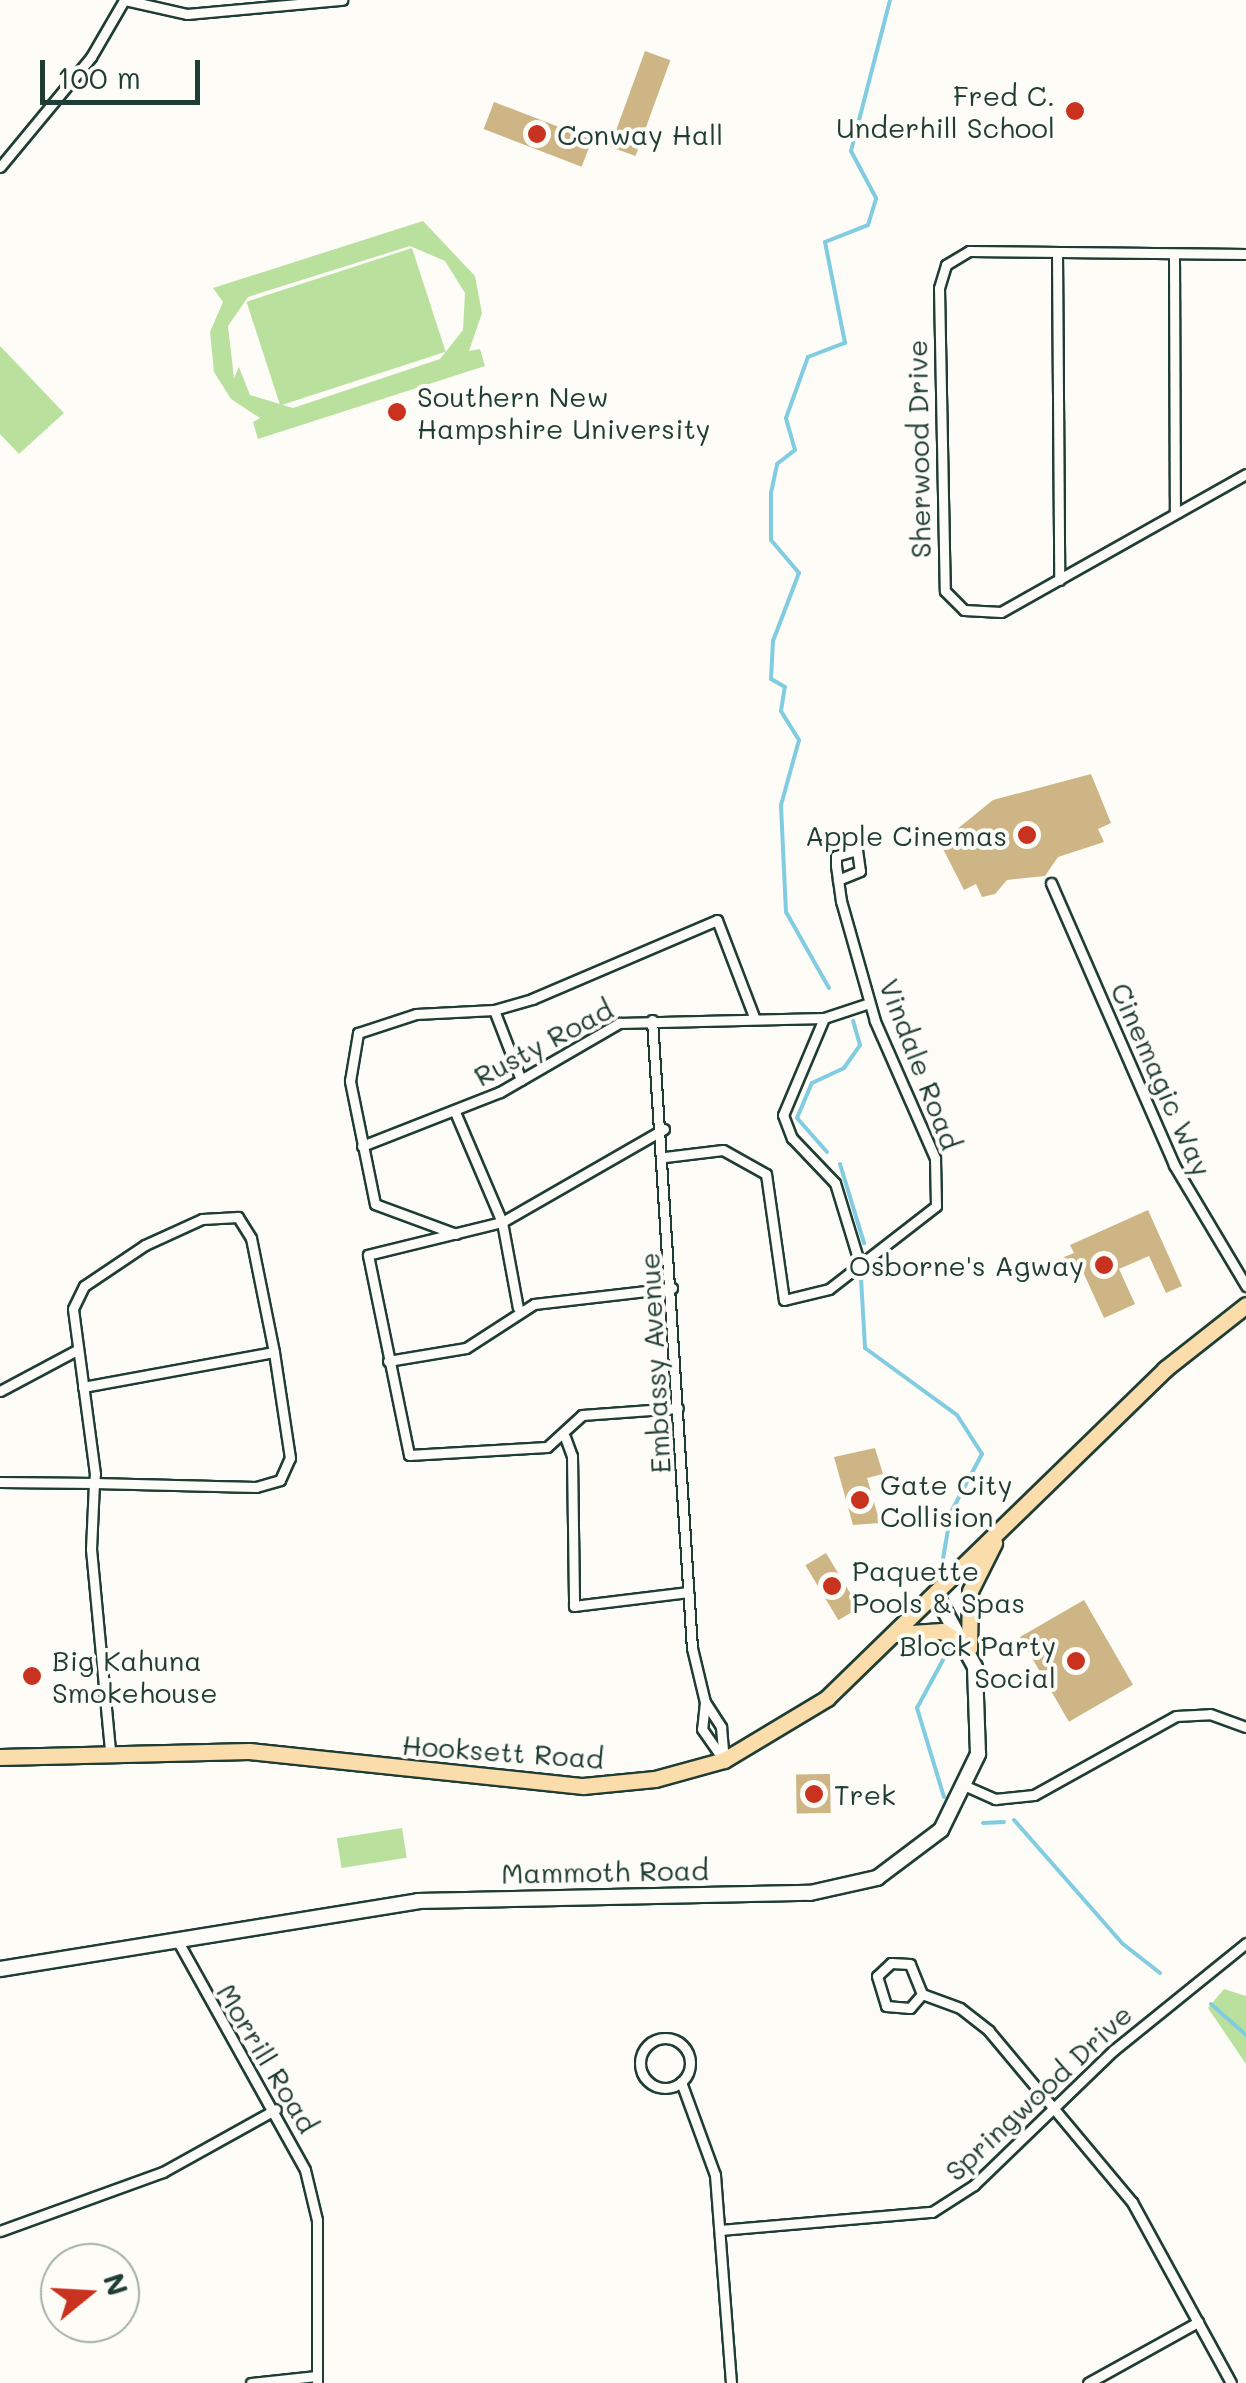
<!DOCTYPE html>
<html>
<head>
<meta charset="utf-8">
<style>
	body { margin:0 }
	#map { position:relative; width:1246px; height:2383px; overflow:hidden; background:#fdfcf7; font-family:Mali,sans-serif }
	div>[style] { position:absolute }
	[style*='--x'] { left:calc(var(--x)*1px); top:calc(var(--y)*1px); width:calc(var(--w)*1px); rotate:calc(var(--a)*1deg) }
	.green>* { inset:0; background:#b9e19d; transform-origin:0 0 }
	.stream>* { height:4px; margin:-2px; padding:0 2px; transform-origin:2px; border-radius:2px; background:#81cce1 }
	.building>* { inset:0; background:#ceb585; transform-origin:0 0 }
	.roads { filter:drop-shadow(2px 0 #1f3d34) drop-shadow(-2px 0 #1f3d34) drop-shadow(0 2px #1f3d34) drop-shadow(0 -2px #1f3d34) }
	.street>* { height:9px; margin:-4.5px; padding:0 4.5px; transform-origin:4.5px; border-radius:4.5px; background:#fdfcf7 }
	.street>.ring { margin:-4.5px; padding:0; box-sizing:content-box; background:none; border:9px solid #fdfcf7; border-radius:50% }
	.secondary>* { height:14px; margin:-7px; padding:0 7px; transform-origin:7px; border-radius:7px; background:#fdfcf7 }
	.primary>* { height:15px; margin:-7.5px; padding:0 7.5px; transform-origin:7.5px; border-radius:7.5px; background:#faddab }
	.dots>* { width:28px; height:28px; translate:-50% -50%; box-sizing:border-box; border:5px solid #fdfcf7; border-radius:50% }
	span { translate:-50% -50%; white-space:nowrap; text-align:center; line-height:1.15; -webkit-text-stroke:8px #fdfcf7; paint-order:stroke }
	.poi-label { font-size:28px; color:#1f3d34 }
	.right { translate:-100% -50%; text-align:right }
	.left { translate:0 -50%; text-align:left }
	.street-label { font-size:28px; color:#1f3d34 }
	.north { position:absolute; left:40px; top:2243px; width:100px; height:100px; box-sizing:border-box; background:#fdfcf7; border:2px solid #a4b0a9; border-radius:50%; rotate:72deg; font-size:28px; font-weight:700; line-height:40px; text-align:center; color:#1f3d34 }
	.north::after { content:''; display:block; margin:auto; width:35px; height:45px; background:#c8321e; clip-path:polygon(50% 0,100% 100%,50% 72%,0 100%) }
	.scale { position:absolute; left:40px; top:60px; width:160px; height:45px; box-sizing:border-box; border:5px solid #1f3d34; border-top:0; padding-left:12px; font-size:30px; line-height:35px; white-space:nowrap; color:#1f3d34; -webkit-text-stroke:8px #fdfcf7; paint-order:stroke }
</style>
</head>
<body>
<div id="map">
	<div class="green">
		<i style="clip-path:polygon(evenodd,423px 221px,475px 276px,482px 313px,469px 351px,480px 349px,485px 366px,258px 439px,253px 422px,260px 418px,231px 399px,214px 372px,210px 332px,223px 302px,213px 288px,423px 221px,410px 246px,445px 261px,465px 293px,463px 330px,440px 359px,293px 408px,250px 395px,239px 367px,234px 378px,228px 326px,248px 297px,410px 246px)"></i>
		<i style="left:412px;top:248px;width:109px;height:174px;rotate:72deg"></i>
		<i style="clip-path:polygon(0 346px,64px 413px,19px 454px,0 434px)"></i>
		<i style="left:402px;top:1828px;width:30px;height:66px;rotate:81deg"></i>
		<i style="clip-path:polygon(1224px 1989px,1246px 1996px,1246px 2064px,1208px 2008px)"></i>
	</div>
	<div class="stream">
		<i style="--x:829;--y:988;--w:87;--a:-119.5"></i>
		<i style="--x:786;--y:912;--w:107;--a:-92.7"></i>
		<i style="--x:781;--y:805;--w:67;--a:-74.5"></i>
		<i style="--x:799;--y:740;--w:34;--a:-122"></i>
		<i style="--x:781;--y:711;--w:24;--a:-81"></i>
		<i style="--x:785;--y:687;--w:16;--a:-150"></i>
		<i style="--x:771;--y:679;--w:38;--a:-87"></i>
		<i style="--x:773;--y:641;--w:73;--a:-69.1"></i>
		<i style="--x:799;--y:573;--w:43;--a:-130.3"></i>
		<i style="--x:771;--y:540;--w:47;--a:-90"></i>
		<i style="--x:771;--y:493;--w:30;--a:-78"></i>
		<i style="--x:777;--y:464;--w:23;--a:-38"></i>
		<i style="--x:795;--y:450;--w:33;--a:-106"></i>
		<i style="--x:786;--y:418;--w:65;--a:-70.2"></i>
		<i style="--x:808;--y:357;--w:40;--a:-21"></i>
		<i style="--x:845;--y:343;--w:103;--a:-101.2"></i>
		<i style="--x:825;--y:242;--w:46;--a:-21.6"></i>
		<i style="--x:868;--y:225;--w:28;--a:-73"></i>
		<i style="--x:876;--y:198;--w:53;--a:-118"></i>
		<i style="--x:851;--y:151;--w:156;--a:-75.5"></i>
		<i style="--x:827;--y:1152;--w:45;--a:-131.4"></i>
		<i style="--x:797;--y:1118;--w:38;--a:-67"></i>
		<i style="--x:812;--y:1083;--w:35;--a:-25"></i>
		<i style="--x:844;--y:1068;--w:28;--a:-55"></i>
		<i style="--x:860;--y:1045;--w:25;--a:-106"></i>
		<i style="--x:840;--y:1164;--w:83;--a:73.1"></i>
		<i style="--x:861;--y:1278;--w:70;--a:86.7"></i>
		<i style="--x:865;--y:1348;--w:114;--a:36.1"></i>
		<i style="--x:957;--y:1415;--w:46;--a:57.3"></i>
		<i style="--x:982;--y:1454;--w:66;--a:118.1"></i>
		<i style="--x:951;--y:1512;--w:48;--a:99.7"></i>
		<i style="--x:944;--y:1797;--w:93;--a:-106.9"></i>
		<i style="--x:917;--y:1708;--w:69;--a:-61.6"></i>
		<i style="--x:1014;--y:1820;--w:165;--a:48.7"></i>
		<i style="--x:1123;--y:1944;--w:47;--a:38.1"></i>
		<i style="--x:983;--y:1823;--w:21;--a:-3"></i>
		<i style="--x:1211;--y:2004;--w:47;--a:41.5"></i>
	</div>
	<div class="building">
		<i style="left:645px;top:51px;width:27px;height:102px;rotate:20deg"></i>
		<i style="left:494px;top:102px;width:105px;height:29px;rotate:21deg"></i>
		<i style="clip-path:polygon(1091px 774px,1111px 823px,1098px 829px,1104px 842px,1058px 857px,1045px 876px,1007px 880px,995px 894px,982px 897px,976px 884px,964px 890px,940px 843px,993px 800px)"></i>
		<i style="clip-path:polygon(1148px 1210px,1182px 1286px,1166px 1293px,1149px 1256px,1119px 1269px,1135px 1304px,1104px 1318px,1079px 1263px,1069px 1267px,1064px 1257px,1074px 1253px,1070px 1245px)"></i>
		<i style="clip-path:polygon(875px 1448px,883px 1474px,867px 1478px,880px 1523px,853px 1525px,834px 1457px)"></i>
		<i style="left:826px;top:1553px;width:64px;height:24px;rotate:59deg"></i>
		<i style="left:1084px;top:1600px;width:98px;height:74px;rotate:60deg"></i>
		<i style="left:830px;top:1774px;width:39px;height:34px;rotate:89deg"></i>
	</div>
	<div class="roads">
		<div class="street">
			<i style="--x:125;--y:0;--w:64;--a:12.7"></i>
			<i style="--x:187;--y:14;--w:156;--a:-5.2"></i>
			<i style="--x:0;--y:167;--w:143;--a:-50.4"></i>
			<i style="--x:91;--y:57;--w:66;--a:-59.9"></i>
			<i style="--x:1057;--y:253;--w:327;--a:89.6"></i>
			<i style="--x:1174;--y:254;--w:259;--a:89.8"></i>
			<i style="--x:1246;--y:254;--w:277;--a:-179.4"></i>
			<i style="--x:969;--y:251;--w:27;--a:149"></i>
			<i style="--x:946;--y:265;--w:24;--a:107"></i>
			<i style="--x:939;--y:288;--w:303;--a:88.9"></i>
			<i style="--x:945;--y:591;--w:27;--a:45"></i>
			<i style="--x:964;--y:610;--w:37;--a:3"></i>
			<i style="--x:1001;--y:612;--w:281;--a:-29.4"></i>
			<i style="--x:1051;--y:883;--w:308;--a:66.4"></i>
			<i style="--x:1174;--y:1165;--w:141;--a:59.2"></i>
			<i style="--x:494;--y:1010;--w:75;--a:68.9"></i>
			<i style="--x:824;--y:1018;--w:105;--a:112.9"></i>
			<i style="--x:783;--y:1115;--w:25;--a:69"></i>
			<i style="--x:792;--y:1138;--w:62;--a:46.3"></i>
			<i style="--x:835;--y:1183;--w:86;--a:73"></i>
			<i style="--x:652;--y:1020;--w:629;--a:86.36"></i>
			<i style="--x:692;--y:1648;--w:56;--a:76.5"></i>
			<i style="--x:705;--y:1702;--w:30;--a:57"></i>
			<i style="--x:721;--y:1727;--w:33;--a:85"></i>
			<i style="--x:455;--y:1112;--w:120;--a:66.9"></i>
			<i style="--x:502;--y:1222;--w:87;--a:79.5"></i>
			<i style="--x:664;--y:1129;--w:187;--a:150.1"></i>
			<i style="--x:502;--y:1222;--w:138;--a:166.2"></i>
			<i style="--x:368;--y:1255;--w:204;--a:78.4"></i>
			<i style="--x:409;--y:1455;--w:138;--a:-3.3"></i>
			<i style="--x:547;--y:1447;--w:47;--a:-42.4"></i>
			<i style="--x:582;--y:1415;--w:96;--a:-4.2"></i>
			<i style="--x:362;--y:1146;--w:148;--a:-21.4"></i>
			<i style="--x:500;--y:1092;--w:138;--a:-30.1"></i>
			<i style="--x:619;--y:1023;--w:205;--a:-1.4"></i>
			<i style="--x:824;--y:1018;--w:47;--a:-18.4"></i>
			<i style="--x:665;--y:1157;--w:58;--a:-6.9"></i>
			<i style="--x:723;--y:1150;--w:49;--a:29.2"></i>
			<i style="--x:766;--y:1174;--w:127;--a:81.9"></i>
			<i style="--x:784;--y:1300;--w:46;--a:-13.7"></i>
			<i style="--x:829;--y:1289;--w:135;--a:-37.8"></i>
			<i style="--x:936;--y:1206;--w:48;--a:-91.2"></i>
			<i style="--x:935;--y:1158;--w:150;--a:-113.7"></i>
			<i style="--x:875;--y:1021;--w:125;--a:-105.8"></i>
			<i style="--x:841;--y:901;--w:35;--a:-98"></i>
			<i style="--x:836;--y:866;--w:10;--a:-90"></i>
			<i style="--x:836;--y:856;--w:22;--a:-16"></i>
			<i style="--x:857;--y:850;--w:21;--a:82"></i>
			<i style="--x:860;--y:871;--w:24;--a:158"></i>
			<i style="--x:456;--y:1234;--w:86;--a:-159.7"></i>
			<i style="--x:375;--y:1204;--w:126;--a:-101.5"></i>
			<i style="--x:350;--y:1081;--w:49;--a:-80.5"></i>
			<i style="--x:358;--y:1033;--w:61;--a:-18.1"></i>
			<i style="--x:416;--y:1014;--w:78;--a:-2.9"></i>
			<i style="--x:494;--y:1010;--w:40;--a:-16"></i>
			<i style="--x:532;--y:999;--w:201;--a:-23.1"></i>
			<i style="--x:717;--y:920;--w:104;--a:69.1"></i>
			<i style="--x:388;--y:1361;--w:79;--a:-9.5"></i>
			<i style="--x:466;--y:1348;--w:81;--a:-32.9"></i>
			<i style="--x:534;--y:1304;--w:139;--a:-6.6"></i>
			<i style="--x:83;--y:1387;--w:194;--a:-10.4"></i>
			<i style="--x:0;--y:1391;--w:85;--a:-28.1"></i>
			<i style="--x:565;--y:1437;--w:20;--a:70"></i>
			<i style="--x:572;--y:1456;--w:150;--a:89.2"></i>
			<i style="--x:574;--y:1606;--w:115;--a:-7"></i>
			<i style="--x:0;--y:1482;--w:94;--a:0.6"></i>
			<i style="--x:94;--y:1483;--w:162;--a:1.4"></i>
			<i style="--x:256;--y:1487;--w:25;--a:-16"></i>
			<i style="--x:280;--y:1480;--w:24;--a:-66"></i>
			<i style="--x:290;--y:1458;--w:107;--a:-98.6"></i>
			<i style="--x:274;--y:1352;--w:116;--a:-101.4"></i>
			<i style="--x:251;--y:1238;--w:25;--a:-122"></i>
			<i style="--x:238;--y:1217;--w:36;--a:177"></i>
			<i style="--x:202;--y:1219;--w:63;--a:155.5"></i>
			<i style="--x:145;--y:1245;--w:73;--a:146.1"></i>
			<i style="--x:84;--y:1286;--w:25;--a:116"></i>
			<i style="--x:73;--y:1309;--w:166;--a:82.4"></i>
			<i style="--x:95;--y:1474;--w:9;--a:96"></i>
			<i style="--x:94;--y:1483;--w:66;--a:92.6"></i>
			<i style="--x:91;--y:1549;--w:201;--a:84.6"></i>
			<i style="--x:705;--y:1702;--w:27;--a:96"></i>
			<i style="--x:702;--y:1729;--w:38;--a:55"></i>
			<i style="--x:968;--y:1787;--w:30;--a:24"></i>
			<i style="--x:995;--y:1799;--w:39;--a:-6"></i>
			<i style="--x:1034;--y:1795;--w:162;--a:-29.1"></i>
			<i style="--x:1176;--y:1716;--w:34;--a:-3"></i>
			<i style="--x:1210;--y:1714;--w:38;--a:20"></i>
			<i style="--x:176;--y:1938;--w:265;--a:60.9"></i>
			<i style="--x:305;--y:2170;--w:51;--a:76.5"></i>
			<i style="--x:317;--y:2220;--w:163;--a:90"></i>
			<i style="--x:922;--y:1994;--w:32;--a:-112"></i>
			<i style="--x:910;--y:1964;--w:19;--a:-177"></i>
			<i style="--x:891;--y:1963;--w:19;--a:137"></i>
			<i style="--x:877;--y:1976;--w:31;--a:73"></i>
			<i style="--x:886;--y:2006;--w:24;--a:5"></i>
			<i style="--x:910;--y:2008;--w:18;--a:-49"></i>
			<i style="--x:922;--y:1994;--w:40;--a:20.2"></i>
			<i style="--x:960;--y:2008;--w:37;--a:38"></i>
			<i style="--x:989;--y:2031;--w:223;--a:50.1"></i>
			<i style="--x:1132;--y:2202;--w:206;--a:61.3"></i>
			<i class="ring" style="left:640px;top:2038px;width:41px;height:41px"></i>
			<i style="--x:681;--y:2082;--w:99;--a:69.9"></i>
			<i style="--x:715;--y:2175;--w:209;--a:85.6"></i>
			<i style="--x:720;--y:2230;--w:213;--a:-4.9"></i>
			<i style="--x:932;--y:2212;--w:50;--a:-32.7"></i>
			<i style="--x:974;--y:2185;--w:194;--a:-44"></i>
			<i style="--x:1114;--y:2050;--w:170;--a:-39"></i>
			<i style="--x:0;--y:2231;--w:173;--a:-19.9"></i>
			<i style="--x:163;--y:2172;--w:129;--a:-29.1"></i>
			<i style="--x:251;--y:2383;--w:66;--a:-6.1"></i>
			<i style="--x:1088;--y:2383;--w:126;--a:-29"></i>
		</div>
		<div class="secondary">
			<i style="--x:0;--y:1969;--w:423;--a:-9.2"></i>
			<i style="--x:418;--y:1901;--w:392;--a:-1.2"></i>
			<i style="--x:810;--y:1893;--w:69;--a:-12.6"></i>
			<i style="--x:877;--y:1878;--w:80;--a:-36.9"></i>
			<i style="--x:941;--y:1830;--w:85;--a:-64"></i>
			<i style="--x:978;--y:1754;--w:87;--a:-92"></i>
			<i style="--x:975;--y:1667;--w:82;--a:-118.4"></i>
		</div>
		<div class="primary">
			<i style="--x:896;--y:1634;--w:46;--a:-3.7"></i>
			<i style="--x:942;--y:1631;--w:32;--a:32"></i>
			<i style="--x:969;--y:1648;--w:57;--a:-89"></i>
			<i style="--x:970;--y:1591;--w:54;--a:-63.4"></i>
			<i style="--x:0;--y:1757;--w:249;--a:-1.4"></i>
			<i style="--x:249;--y:1751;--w:336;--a:6"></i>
			<i style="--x:583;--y:1786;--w:72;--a:-5.6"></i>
			<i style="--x:655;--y:1779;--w:72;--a:-15.4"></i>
			<i style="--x:724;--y:1760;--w:120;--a:-31"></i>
			<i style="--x:827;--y:1698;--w:472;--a:-44.2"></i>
			<i style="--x:1165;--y:1369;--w:103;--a:-38.3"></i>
		</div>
	</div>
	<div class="dots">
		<i style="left:1075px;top:111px;background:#c8321e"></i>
		<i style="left:537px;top:134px;background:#c8321e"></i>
		<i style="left:397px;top:412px;background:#c8321e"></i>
		<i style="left:1027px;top:835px;background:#c8321e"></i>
		<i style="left:1104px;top:1265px;background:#c8321e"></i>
		<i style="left:860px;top:1500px;background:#c8321e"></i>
		<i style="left:832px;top:1586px;background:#c8321e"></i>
		<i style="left:1076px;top:1661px;background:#c8321e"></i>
		<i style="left:32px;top:1676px;background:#c8321e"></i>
		<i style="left:814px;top:1794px;background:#c8321e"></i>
	</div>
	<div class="poi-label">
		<span class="right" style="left:1055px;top:111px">Fred C.<br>Underhill School</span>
		<span class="left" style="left:557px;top:134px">Conway Hall</span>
		<span class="left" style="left:417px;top:412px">Southern New<br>Hampshire University</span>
		<span class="right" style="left:1007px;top:835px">Apple Cinemas</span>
		<span class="right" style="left:1084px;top:1265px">Osborne's Agway</span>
		<span class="left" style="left:880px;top:1500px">Gate City<br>Collision</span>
		<span class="left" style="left:852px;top:1586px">Paquette<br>Pools &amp; Spas</span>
		<span class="right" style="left:1056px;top:1661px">Block Party<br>Social</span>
		<span class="left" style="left:52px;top:1676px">Big Kahuna<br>Smokehouse</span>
		<span class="left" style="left:834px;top:1794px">Trek</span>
	</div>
	<div class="street-label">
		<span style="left:918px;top:449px;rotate:-91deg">Sherwood Drive</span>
		<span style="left:543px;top:1042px;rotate:-28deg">Rusty Road</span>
		<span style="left:921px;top:1064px;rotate:69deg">Vindale Road</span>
		<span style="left:1162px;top:1079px;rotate:66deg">Cinemagic Way</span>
		<span style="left:654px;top:1363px;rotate:-93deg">Embassy Avenue</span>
		<span style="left:503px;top:1751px;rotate:4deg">Hooksett Road</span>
		<span style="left:605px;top:1871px;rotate:-1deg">Mammoth Road</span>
		<span style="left:268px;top:2058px;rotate:59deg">Morrill Road</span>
		<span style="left:1038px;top:2092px;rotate:-43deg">Springwood Drive</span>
	</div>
	<div class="north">N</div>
	<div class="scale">100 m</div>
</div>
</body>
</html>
